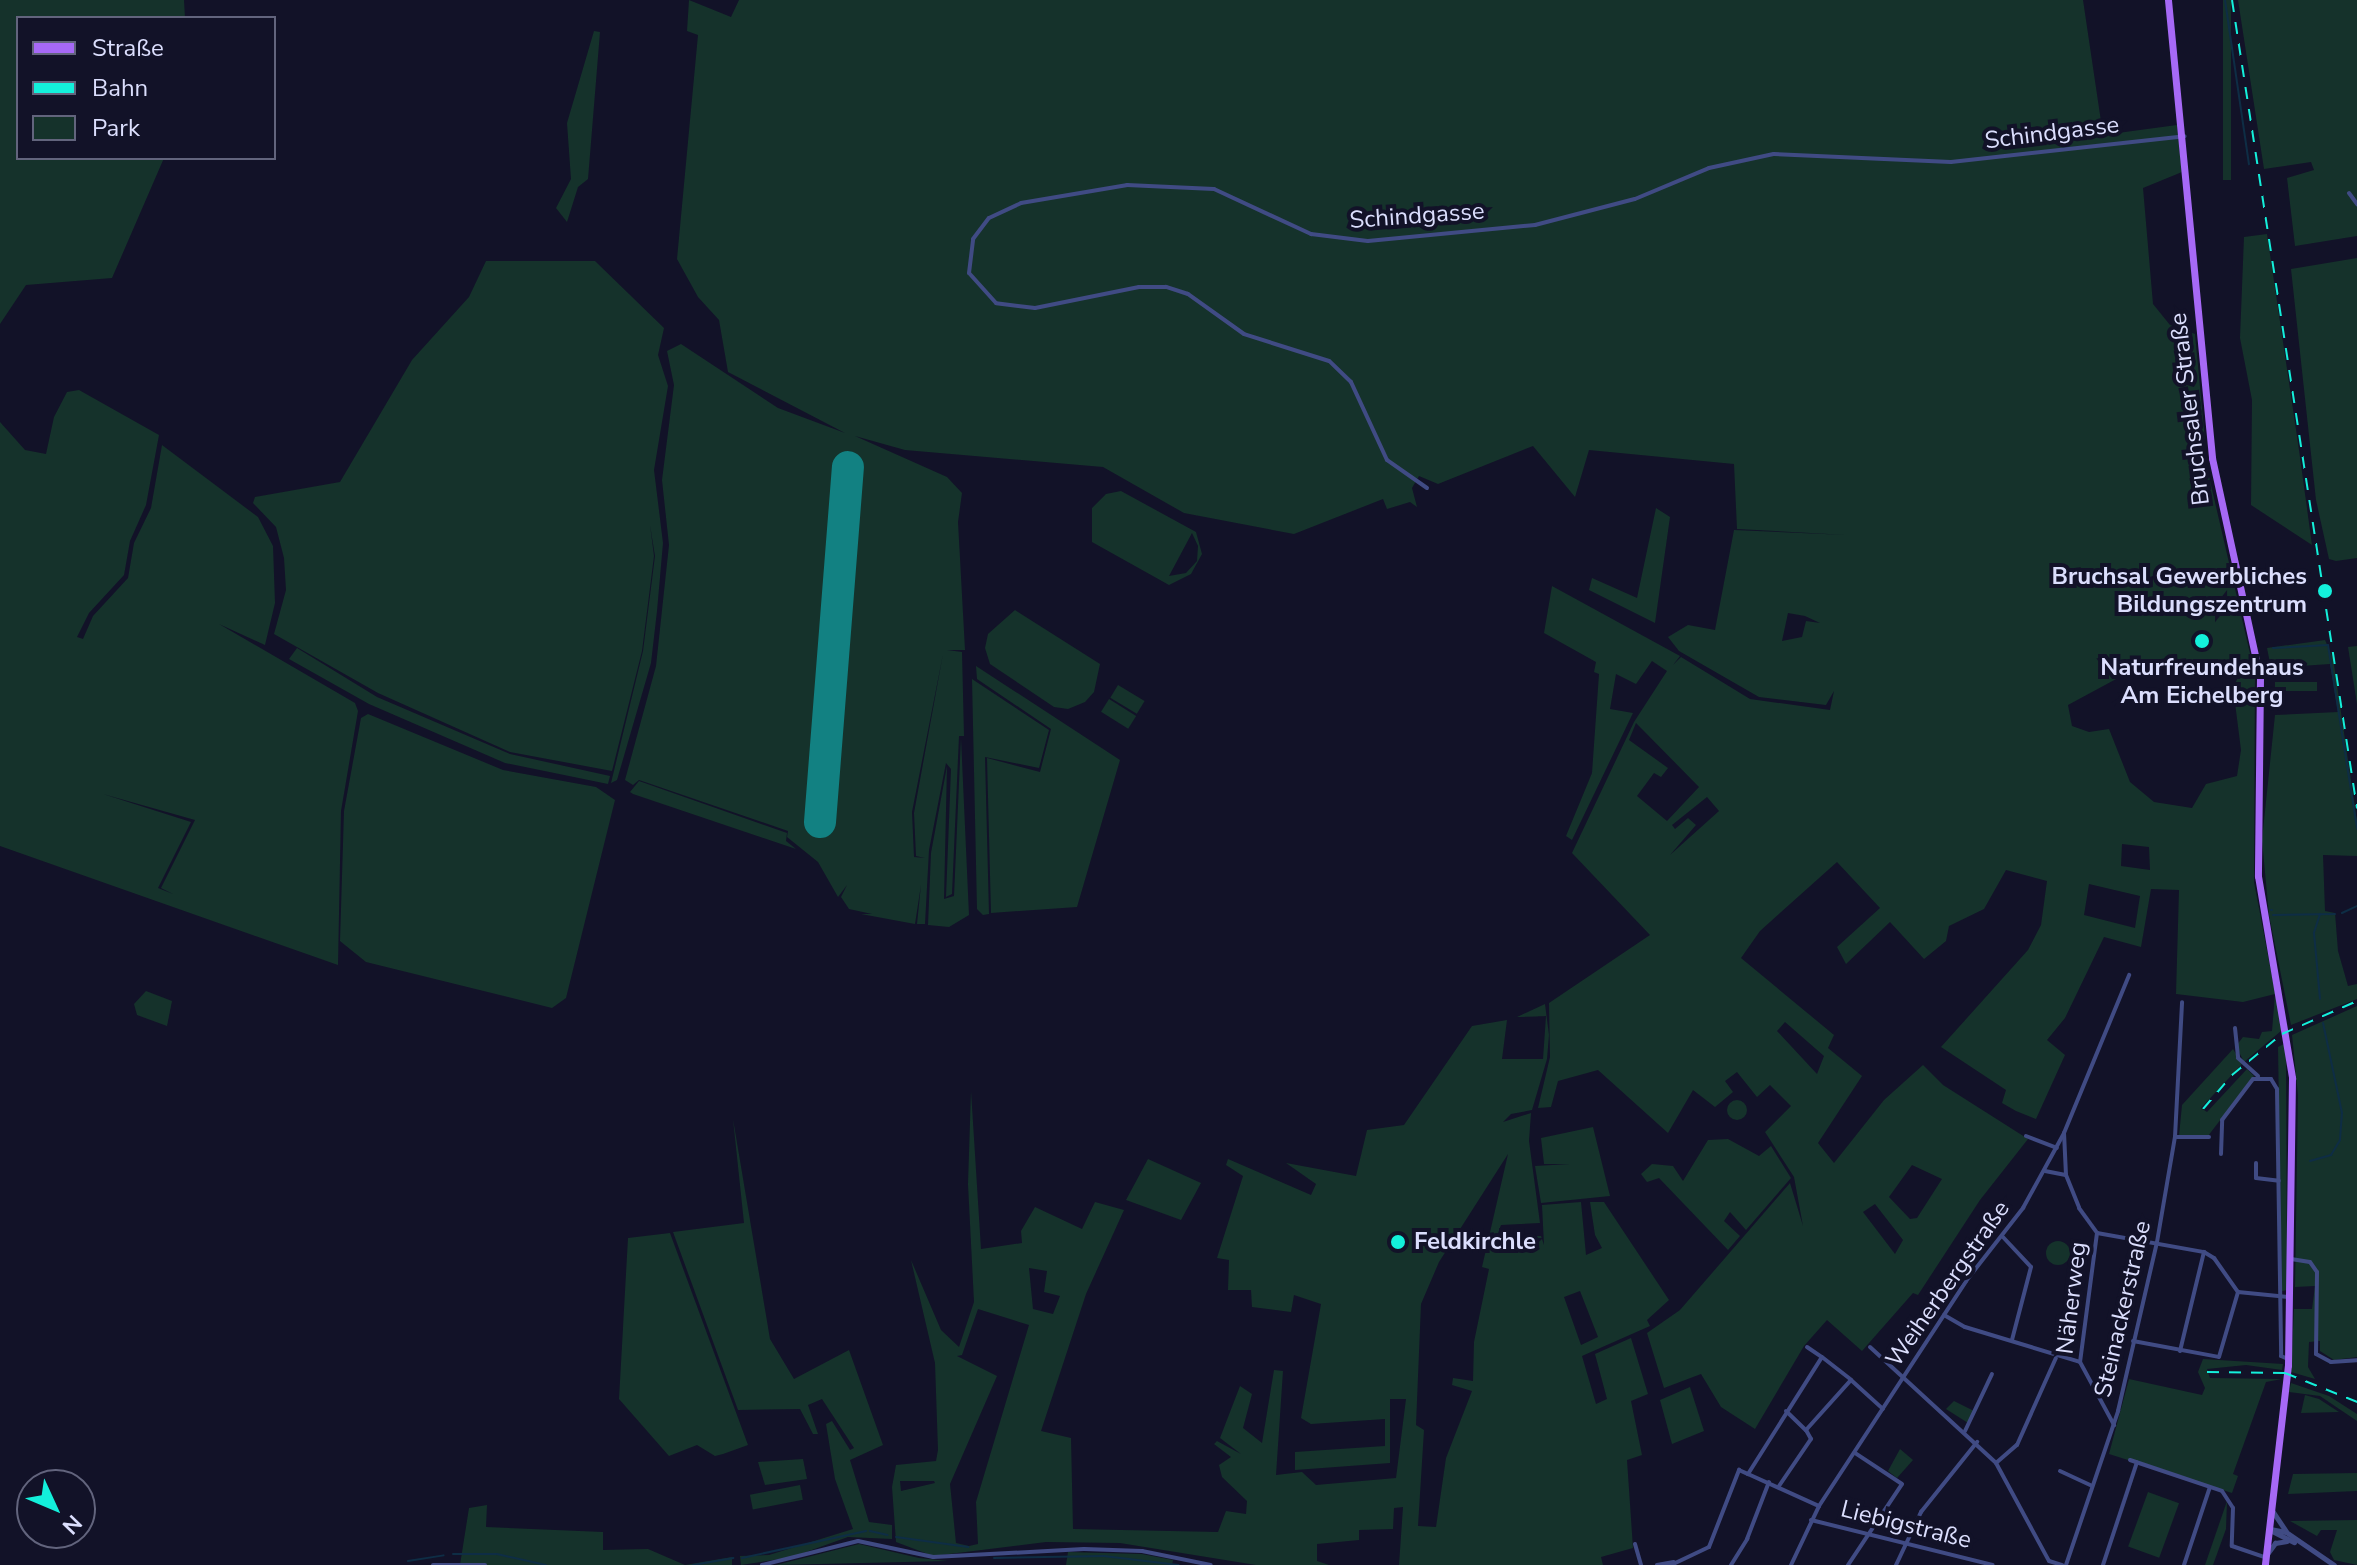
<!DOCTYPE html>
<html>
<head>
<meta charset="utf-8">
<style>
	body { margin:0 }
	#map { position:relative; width:2357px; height:1565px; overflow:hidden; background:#121228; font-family:"Nunito Sans",sans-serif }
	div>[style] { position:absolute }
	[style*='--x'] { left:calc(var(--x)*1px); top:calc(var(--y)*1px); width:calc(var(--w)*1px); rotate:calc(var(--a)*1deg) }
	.green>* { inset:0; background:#15322b; transform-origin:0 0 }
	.round { border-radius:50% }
	.stream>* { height:2px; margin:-1px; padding:0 1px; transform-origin:1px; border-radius:1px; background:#0e2d45 }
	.runway>* { height:32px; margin:-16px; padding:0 16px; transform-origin:16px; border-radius:16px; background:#128182 }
	.minor>* { height:4px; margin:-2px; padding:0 2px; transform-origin:2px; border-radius:2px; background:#404b84 }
	.tertiary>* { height:5px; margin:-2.5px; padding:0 2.5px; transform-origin:2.5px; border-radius:2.5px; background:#404b84 }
	.primary>* { height:7px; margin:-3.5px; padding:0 3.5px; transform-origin:3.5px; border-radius:3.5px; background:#a669f6 }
	.rail>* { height:2px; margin-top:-1px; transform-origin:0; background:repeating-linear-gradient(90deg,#13f0db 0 12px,transparent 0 22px) }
	.dots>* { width:22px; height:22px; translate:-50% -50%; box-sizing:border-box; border:4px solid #121228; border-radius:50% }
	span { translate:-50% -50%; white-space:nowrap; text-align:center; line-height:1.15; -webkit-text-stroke:8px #121228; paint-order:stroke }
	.street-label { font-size:24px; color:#dbdefd }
	.poi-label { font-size:24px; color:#dbdefd; font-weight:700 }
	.right { translate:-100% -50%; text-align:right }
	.left { translate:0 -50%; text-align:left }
	.legend { position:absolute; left:16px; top:16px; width:260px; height:144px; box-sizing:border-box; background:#121228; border:2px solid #62647d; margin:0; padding:10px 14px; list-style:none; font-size:24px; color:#dbdefd }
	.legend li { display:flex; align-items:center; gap:16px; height:40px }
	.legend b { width:40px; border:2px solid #62647d }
	.north { position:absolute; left:16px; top:1469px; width:80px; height:80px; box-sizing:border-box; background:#121228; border:2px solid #62647d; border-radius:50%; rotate:134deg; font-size:22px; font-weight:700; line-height:32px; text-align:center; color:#dbdefd }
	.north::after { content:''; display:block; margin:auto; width:28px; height:36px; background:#13f0db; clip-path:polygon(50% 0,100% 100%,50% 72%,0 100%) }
</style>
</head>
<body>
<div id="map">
	<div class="green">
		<i style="clip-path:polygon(0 0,184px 0,185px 18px,18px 18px,18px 158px,164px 158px,112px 278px,26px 285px,0 324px)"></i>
		<i style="clip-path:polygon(evenodd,689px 0,731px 17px,739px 0,2083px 0,2103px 135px,2177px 125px,2182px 172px,2143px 188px,2153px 304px,2170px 325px,2195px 334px,2208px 472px,2255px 675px,2254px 882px,2282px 1029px,2281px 1031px,2244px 1062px,2236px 1046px,2243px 1037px,2259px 1039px,2262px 1032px,2272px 1031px,2275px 994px,2243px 1002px,2176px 994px,2179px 890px,2151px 889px,2141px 947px,2104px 937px,2065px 1018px,2047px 1040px,2065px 1055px,2036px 1119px,2016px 1111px,2002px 1103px,2006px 1090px,1941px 1047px,2028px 950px,2041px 925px,2047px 881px,2006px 870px,1984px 909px,1949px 926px,1946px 941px,1924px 959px,1890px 922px,1846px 964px,1837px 947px,1880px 908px,1837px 862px,1760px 931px,1741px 958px,1834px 1035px,1828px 1048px,1862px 1076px,1818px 1143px,1834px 1163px,1884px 1100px,1923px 1065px,1943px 1085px,2028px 1139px,1980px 1200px,1918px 1295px,1913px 1293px,1862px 1351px,1827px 1320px,1804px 1346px,1755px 1429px,1721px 1407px,1701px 1374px,1664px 1388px,1647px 1333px,1680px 1310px,1790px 1183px,1803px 1226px,1794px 1177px,1765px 1132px,1791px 1106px,1770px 1085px,1757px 1097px,1737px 1072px,1725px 1081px,1733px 1092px,1715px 1107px,1693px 1090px,1668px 1133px,1598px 1070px,1558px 1081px,1551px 1107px,1538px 1108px,1550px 1057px,1549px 1003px,1650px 935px,1572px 853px,1634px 722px,1667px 671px,1652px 661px,1636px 684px,1616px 674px,1610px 709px,1633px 713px,1572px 840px,1566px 836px,1592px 773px,1599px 674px,1594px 672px,1596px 662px,1544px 633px,1552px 586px,1680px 656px,1673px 665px,1681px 657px,1750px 699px,1830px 710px,1834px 691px,1826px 705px,1759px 697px,1679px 651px,1668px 637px,1688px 625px,1715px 630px,1734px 530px,1847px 535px,1737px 529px,1734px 464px,1589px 450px,1575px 497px,1533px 446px,1438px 484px,1419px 476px,1412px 488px,1417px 507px,1410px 502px,1387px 509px,1383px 499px,1294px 534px,1184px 513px,1103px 467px,905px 450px,855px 436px,947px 477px,962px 493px,958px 522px,965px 650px,947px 650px,962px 652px,964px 736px,959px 736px,952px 894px,946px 897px,951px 769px,946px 763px,929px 850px,925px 924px,917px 924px,921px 885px,915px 924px,861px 914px,872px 914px,849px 909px,841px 897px,847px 885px,838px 897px,818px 862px,787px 837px,788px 831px,639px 780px,633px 785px,625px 780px,656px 666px,669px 545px,662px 480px,674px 385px,667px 351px,681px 344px,778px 408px,845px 433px,728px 372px,719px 320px,698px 297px,677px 259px,698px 35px,687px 31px,689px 0,1788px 613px,1805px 616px,1820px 623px,1806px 621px,1802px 637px,1782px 641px,1788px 613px,689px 0,943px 654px,914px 813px,916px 856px,925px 858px,914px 857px,912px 812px,943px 654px,689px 0,2225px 659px,2240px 674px,2233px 687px,2241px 750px,2237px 776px,2206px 784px,2192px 808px,2154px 802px,2130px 782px,2109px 729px,2089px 732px,2072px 726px,2068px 705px,2118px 678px,2225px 659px,689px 0,1636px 723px,1699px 787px,1667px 821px,1637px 796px,1654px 773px,1661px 777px,1668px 768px,1629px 740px,1636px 723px,689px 0,1707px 797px,1719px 811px,1670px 855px,1696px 825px,1688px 818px,1675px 829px,1672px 825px,1707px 797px,689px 0,2122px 844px,2149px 847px,2150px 870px,2121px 866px,2122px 844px,689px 0,2089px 884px,2140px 896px,2135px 928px,2084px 915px,2089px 884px,689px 0,1785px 1022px,1824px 1056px,1817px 1074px,1777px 1031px,1785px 1022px,689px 0,1912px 1165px,1942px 1179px,1917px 1218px,1910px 1219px,1889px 1197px,1912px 1165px,689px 0,1875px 1204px,1903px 1240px,1895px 1254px,1863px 1212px,1875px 1204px)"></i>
		<i style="left:2223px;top:0;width:8px;height:180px"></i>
		<i style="clip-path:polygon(2238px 0,2357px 0,2357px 236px,2295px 246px,2287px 178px,2314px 170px,2311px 162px,2264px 169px)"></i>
		<i style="clip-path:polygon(594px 31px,600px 32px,588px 179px,578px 187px,567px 222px,556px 208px,571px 179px,567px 123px)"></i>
		<i style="clip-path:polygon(2267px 234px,2299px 450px,2312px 545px,2251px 505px,2252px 400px,2240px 338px,2244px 237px)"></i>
		<i style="clip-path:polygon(2357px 258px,2357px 558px,2336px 561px,2329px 559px,2316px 500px,2291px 269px)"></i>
		<i style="clip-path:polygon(486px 261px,595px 261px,664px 328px,658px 355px,668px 386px,654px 470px,663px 543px,657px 611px,651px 663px,617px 780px,611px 783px,643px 651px,655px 556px,650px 525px,654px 556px,642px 651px,612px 771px,510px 752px,378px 693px,274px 634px,286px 590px,284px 558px,276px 527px,253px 503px,255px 497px,340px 482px,412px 360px,469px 297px)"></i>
		<i style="clip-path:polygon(evenodd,79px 390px,159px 435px,146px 505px,130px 541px,124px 575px,89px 613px,77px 637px,83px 639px,93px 616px,128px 578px,134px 543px,151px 508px,162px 445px,258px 517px,273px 546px,275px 603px,265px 645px,219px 624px,355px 703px,358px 711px,341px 811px,338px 965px,0 846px,0 422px,25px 450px,46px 454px,54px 417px,67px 392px,79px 390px,103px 794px,195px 820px,161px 888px,173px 894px,158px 888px,191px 822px,103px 794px)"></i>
		<i style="clip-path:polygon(evenodd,1121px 491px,1196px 532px,1202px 554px,1191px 574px,1169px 585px,1092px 542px,1092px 508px,1106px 494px,1121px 491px,1192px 533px,1198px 546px,1197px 561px,1186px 573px,1169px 576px,1192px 533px)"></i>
		<i style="clip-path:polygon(1656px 508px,1670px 517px,1655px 623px,1589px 590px,1592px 578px,1637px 598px)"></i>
		<i style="clip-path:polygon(1015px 610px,1100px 664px,1094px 692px,1085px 702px,1068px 709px,1054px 707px,990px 664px,985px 648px,988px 634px)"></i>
		<i style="clip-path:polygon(2325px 640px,2333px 658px,2357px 821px,2357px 856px,2323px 855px,2325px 911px,2335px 913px,2338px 951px,2348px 986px,2357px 984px,2357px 999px,2291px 1025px,2269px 915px,2262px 840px,2275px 715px,2338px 712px,2330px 664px,2271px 668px,2267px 648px)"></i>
		<i style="clip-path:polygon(2357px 646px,2357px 704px,2348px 647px)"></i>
		<i style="clip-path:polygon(297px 648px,377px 697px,510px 754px,610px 776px,608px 784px,505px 763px,369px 704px,289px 659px)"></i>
		<i style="clip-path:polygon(976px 666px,1120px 760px,1077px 907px,991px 913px,987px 758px,1040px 772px,1051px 729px,977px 679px)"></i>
		<i style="clip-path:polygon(972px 679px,1049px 730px,1039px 768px,985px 757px,989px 914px,983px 915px,977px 909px)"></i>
		<i style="left:2317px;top:682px;width:9px;height:42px;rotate:90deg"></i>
		<i style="left:1118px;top:685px;width:31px;height:15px;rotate:31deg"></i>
		<i style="left:1109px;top:699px;width:32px;height:15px;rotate:32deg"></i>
		<i style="clip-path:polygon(368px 714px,503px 770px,596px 787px,615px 800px,566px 998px,552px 1008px,366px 962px,340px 941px,344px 811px,361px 718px)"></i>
		<i style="clip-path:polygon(961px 738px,969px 915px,949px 927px,928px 925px,931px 853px,947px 766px,944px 899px,954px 896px)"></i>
		<i style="clip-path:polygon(639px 781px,787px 833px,786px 841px,796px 849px,633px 794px,630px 792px)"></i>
		<i style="clip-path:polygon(146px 991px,172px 1001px,167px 1026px,137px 1015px,134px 1004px)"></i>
		<i style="clip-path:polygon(evenodd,1545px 1004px,1549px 1035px,1547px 1059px,1532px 1110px,1511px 1114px,1503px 1122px,1531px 1113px,1529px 1141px,1540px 1223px,1501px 1225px,1497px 1236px,1541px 1236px,1544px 1245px,1542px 1205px,1581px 1202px,1586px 1255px,1602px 1248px,1595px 1235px,1590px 1202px,1604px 1202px,1669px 1300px,1647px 1320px,1650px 1326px,1582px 1356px,1596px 1404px,1607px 1399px,1595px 1354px,1631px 1338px,1648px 1394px,1631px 1401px,1642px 1455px,1627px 1460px,1633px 1548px,1601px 1557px,1603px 1565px,1399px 1565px,1403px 1507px,1394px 1508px,1393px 1529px,1359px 1530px,1359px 1540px,1317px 1544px,1317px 1561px,1329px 1565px,1256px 1565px,1120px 1543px,1046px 1542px,933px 1556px,896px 1542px,892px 1487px,896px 1465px,936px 1461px,938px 1450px,935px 1363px,911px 1260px,941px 1330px,959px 1347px,974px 1302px,968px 1184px,971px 1091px,981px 1249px,1022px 1243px,1021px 1231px,1035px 1207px,1082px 1229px,1095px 1202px,1124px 1210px,1086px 1294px,1041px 1431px,1071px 1438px,1073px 1529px,1218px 1532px,1226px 1511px,1246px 1514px,1247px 1501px,1222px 1477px,1219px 1465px,1231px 1457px,1214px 1444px,1217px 1441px,1241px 1454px,1220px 1438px,1240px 1386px,1252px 1394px,1243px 1428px,1262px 1443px,1274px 1370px,1283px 1371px,1276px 1475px,1302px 1472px,1316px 1485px,1396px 1478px,1406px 1399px,1390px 1399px,1390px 1463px,1295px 1470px,1295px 1452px,1385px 1446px,1385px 1419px,1311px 1424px,1301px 1418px,1321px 1304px,1294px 1295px,1291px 1312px,1252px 1307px,1251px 1290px,1228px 1290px,1229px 1260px,1217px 1258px,1243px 1176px,1226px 1165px,1228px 1159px,1311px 1195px,1316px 1184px,1286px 1163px,1356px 1176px,1367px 1130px,1404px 1125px,1472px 1026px,1507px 1020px,1502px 1059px,1543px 1059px,1546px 1016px,1517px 1017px,1545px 1004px,1508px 1154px,1482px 1267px,1489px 1269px,1474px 1342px,1473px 1381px,1453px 1378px,1452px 1385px,1472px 1391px,1446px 1458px,1436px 1527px,1418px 1526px,1424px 1430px,1416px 1425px,1421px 1304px,1439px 1262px,1508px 1154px,1545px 1004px,1029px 1268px,1047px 1271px,1044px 1292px,1060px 1296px,1053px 1314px,1033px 1309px,1029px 1268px,1545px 1004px,1580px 1291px,1598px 1337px,1581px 1345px,1564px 1297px,1580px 1291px,1545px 1004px,978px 1309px,1029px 1325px,976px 1502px,978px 1544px,969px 1546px,956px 1543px,950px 1484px,997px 1376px,957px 1356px,962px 1355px,978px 1309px,1545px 1004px,900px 1481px,934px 1481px,935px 1483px,901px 1491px,900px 1481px)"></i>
		<i style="clip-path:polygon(2357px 1006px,2357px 1357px,2334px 1360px,2320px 1351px,2320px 1341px,2309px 1342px,2308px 1367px,2315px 1379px,2291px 1372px,2294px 1309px,2312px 1309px,2315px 1286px,2295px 1287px,2298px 1095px,2292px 1035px)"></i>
		<i style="clip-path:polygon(2286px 1043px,2287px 1290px,2282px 1291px,2278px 1047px)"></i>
		<i style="clip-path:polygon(2233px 1049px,2242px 1064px,2201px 1108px,2207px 1112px,2247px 1069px,2254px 1076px,2208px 1136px,2179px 1136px,2182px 1105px)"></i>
		<i class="round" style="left:1727px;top:1100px;width:20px;height:20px"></i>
		<i style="clip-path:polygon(733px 1119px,770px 1339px,794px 1379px,849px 1350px,883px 1445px,850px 1460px,869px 1522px,892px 1525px,892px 1539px,848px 1537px,792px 1557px,741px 1565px,740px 1556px,769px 1555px,853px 1529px,835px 1479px,826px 1424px,832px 1421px,850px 1450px,854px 1448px,822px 1399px,808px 1405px,818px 1434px,813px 1434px,800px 1409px,738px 1410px,673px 1232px,744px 1223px)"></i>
		<i style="clip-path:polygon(1593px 1127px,1610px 1196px,1541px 1203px,1535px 1166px,1570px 1164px,1544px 1164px,1541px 1138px)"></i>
		<i style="clip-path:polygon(1728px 1139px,1759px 1156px,1771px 1146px,1791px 1178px,1746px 1230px,1730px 1212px,1724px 1221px,1740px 1236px,1728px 1250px,1659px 1178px,1647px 1182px,1641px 1174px,1652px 1164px,1673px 1166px,1683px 1181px,1708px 1140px)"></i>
		<i style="clip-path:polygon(1148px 1159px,1201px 1183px,1181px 1220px,1126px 1200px)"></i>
		<i style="clip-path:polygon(670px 1233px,748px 1445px,723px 1454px,715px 1456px,697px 1445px,669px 1456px,619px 1399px,628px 1238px)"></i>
		<i class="round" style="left:2046px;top:1241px;width:24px;height:24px"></i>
		<i style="clip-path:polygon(2203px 1359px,2283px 1364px,2282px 1370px,2246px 1365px,2207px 1369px,2210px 1378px,2282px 1379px,2266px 1382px,2233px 1474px,2238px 1476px,2232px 1493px,2109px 1454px,2129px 1379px,2202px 1395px,2205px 1388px,2198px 1372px)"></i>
		<i style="clip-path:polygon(2291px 1383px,2329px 1396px,2357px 1414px,2357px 1421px,2320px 1396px,2289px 1392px)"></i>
		<i style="clip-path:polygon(1690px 1387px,1704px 1431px,1672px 1444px,1660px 1400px)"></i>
		<i style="clip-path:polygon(2305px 1395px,2319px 1399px,2339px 1412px,2301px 1413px)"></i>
		<i style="clip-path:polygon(1954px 1401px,1974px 1411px,1968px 1423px,1946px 1409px)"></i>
		<i style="clip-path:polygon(1900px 1449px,1913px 1460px,1897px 1478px,1888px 1471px)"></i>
		<i style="clip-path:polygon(803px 1459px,807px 1479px,765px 1485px,758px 1462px)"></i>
		<i style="clip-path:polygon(2357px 1473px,2357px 1491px,2288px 1494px,2293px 1474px)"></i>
		<i style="left:800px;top:1485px;width:15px;height:51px;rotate:79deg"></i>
		<i style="left:2148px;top:1492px;width:33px;height:58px;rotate:20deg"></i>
		<i style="clip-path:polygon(2227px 1501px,2226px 1529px,2213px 1565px,2205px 1565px)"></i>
		<i style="clip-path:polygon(487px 1505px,486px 1527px,603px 1532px,603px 1550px,648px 1549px,685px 1565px,732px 1557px,732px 1565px,460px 1565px,469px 1508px)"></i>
		<i style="clip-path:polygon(2357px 1520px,2357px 1565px,2334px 1560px,2330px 1552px,2337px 1530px,2321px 1530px,2317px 1536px,2290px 1521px)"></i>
		<i style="clip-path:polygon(859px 1544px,919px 1558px,948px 1561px,776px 1565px)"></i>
		<i style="clip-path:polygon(1068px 1552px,1142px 1554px,1173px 1560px,1172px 1565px,1066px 1565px)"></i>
	</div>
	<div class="stream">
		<i style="--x:2225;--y:0;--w:166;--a:81.7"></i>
		<i style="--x:2273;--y:648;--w:55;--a:-3.1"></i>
		<i style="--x:2328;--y:645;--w:186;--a:81"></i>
		<i style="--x:2271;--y:910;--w:1;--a:0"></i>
		<i style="--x:2342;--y:913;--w:17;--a:-25"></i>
		<i style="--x:2320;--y:914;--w:20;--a:108"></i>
		<i style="--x:2314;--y:933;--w:66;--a:84.8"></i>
		<i style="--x:2273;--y:915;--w:62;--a:-0.9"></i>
		<i style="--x:2310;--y:1161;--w:22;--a:-16"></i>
		<i style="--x:2331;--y:1155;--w:17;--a:-59"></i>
		<i style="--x:2340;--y:1140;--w:27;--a:-86"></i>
		<i style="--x:2342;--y:1113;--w:92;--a:-101.9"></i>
		<i style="--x:870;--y:1531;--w:18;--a:13"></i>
		<i style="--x:896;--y:1537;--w:73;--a:7.9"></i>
		<i style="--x:453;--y:1554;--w:44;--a:0"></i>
		<i style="--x:497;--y:1554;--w:50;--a:12.7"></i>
		<i style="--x:742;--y:1558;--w:127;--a:-12.3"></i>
		<i style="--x:994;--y:1558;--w:110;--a:-1"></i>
		<i style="--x:1104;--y:1556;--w:75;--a:6.9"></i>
		<i style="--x:408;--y:1561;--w:36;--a:-9"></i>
		<i style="--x:693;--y:1565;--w:41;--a:-9.9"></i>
	</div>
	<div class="runway">
		<i style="--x:820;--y:822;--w:356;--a:-85.5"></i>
	</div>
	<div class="minor">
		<i style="--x:2349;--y:193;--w:14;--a:54"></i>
		<i style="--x:1427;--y:488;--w:49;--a:-145"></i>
		<i style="--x:1387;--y:460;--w:86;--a:-114.8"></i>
		<i style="--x:1351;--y:382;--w:30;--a:-136"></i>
		<i style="--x:1329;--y:361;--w:89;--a:-162.4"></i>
		<i style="--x:1244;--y:334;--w:69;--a:-144.5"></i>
		<i style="--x:1188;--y:294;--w:23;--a:-162"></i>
		<i style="--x:1166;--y:287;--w:27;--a:180"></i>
		<i style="--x:1139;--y:287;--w:106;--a:168.6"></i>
		<i style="--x:1035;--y:308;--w:39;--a:-173"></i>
		<i style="--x:996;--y:303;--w:40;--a:-132"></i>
		<i style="--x:969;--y:273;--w:34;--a:-83"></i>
		<i style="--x:973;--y:239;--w:26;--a:-53"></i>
		<i style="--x:989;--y:218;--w:35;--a:-25"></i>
		<i style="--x:1021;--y:203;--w:108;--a:-9.6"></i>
		<i style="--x:1127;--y:185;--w:87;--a:2.6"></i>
		<i style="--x:1214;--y:189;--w:107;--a:24.9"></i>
		<i style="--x:1311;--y:234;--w:57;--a:7"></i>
		<i style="--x:1368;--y:241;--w:168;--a:-5.5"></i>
		<i style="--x:1535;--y:225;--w:103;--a:-14.6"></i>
		<i style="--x:1635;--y:199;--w:80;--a:-22.7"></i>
		<i style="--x:1709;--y:168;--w:66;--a:-12.2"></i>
		<i style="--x:1774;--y:154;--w:177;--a:2.6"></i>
		<i style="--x:1951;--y:162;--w:235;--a:-6.3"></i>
		<i style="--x:2235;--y:1028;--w:30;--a:84"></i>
		<i style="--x:2238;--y:1058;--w:27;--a:42"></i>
		<i style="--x:2026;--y:1136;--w:33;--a:21"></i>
		<i style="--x:2175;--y:1137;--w:34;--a:0"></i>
		<i style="--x:2221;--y:1154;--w:34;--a:-88"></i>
		<i style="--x:2222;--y:1120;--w:51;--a:-52.9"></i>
		<i style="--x:2253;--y:1079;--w:18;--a:0"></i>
		<i style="--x:2271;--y:1079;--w:12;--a:59"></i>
		<i style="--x:2277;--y:1089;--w:267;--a:89.1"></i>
		<i style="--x:2281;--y:1356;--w:8;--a:23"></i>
		<i style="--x:2256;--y:1163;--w:15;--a:90"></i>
		<i style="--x:2256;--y:1178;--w:23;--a:7"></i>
		<i style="--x:2045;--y:1171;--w:21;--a:11"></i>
		<i style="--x:2066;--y:1175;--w:35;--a:68"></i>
		<i style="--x:2079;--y:1208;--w:31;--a:54"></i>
		<i style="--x:2097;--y:1233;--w:130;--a:97.5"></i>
		<i style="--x:2080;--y:1362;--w:72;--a:61.6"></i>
		<i style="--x:2066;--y:1175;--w:42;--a:-92.7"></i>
		<i style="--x:2064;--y:1133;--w:171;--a:-67.6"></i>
		<i style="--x:2097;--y:1233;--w:109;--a:10.1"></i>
		<i style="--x:2204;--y:1252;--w:12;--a:31"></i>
		<i style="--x:2214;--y:1258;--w:42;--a:54.8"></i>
		<i style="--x:2238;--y:1292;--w:51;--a:5.6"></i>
		<i style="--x:2002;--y:1236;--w:42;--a:46.9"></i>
		<i style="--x:2031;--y:1267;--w:75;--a:104.6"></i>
		<i style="--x:2291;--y:1259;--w:19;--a:9"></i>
		<i style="--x:2310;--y:1262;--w:12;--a:55"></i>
		<i style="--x:2317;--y:1272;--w:82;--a:90.7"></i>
		<i style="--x:2316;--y:1354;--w:17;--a:28"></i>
		<i style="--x:2331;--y:1362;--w:26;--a:-4"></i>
		<i style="--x:1944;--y:1315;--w:24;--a:30"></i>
		<i style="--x:1965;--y:1327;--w:120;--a:16.9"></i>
		<i style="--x:2133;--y:1341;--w:87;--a:10.5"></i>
		<i style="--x:2219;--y:1357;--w:68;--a:-73.7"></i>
		<i style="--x:1807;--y:1347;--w:18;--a:34"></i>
		<i style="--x:1870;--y:1347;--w:171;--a:42.6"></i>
		<i style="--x:1996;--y:1463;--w:111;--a:61.6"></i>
		<i style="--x:2049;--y:1561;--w:14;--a:17"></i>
		<i style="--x:2180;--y:1351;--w:102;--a:-76.4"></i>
		<i style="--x:1786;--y:1411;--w:28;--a:44"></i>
		<i style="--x:1965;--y:1431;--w:63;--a:-64.7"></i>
		<i style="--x:2130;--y:1460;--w:97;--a:18.6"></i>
		<i style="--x:2222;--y:1491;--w:20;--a:57"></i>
		<i style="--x:2233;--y:1508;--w:38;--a:92"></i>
		<i style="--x:2232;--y:1546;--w:36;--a:19"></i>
		<i style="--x:1996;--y:1463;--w:28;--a:-41"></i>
		<i style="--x:2017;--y:1445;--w:95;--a:-65.9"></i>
		<i style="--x:2060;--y:1471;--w:35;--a:25"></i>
		<i style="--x:1748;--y:1474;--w:78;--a:24.3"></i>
		<i style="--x:1779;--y:1486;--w:57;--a:-55.8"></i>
		<i style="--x:1811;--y:1439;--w:10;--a:-119"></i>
		<i style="--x:1806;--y:1430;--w:67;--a:-48"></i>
		<i style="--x:1851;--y:1380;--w:43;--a:42.2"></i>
		<i style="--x:1811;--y:1520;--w:187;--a:13.9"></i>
		<i style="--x:1635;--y:1544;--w:22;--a:74"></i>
		<i style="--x:433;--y:1565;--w:52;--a:0"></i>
		<i style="--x:762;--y:1565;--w:99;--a:-14"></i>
		<i style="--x:858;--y:1541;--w:77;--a:12"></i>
		<i style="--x:933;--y:1557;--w:151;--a:-3"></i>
		<i style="--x:1084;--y:1549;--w:58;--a:2"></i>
		<i style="--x:1142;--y:1551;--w:70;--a:11.5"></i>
		<i style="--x:1657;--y:1565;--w:17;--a:-10"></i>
		<i style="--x:1671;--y:1565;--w:42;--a:-25.3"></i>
		<i style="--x:1709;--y:1547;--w:83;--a:-68.7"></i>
		<i style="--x:1739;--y:1470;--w:10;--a:24"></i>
		<i style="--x:1748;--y:1474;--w:138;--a:-57.7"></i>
		<i style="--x:1822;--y:1357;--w:37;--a:38"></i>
		<i style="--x:1731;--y:1565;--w:31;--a:-58"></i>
		<i style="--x:1747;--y:1539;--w:61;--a:-68.9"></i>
		<i style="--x:1791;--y:1565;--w:65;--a:-64.6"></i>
		<i style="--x:1819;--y:1506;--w:269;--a:-56.8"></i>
		<i style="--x:1966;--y:1281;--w:93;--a:-52"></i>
		<i style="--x:2023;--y:1208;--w:85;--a:-61.3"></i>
		<i style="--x:1848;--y:1565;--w:97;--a:-56.3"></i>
		<i style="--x:1902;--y:1484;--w:56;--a:-146.6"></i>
		<i style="--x:1896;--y:1565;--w:59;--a:-64.7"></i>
		<i style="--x:1921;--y:1512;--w:90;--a:-51.3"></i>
		<i style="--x:2066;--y:1565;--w:163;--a:-71.3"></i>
		<i style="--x:2118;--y:1411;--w:173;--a:-77"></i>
		<i style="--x:2157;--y:1242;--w:107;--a:-80.3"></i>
		<i style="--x:2175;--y:1137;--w:135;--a:-87"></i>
		<i style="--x:2103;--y:1565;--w:108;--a:-71.7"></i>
		<i style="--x:2184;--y:1565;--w:82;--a:-71.6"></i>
	</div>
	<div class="tertiary">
		<i style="--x:2273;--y:1512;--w:23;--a:56"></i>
		<i style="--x:2270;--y:1529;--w:16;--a:11"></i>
		<i style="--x:2286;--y:1532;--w:58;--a:34.5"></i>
		<i style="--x:2270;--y:1530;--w:27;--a:27"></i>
		<i style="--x:2267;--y:1554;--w:14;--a:-54"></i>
		<i style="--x:2275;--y:1543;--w:12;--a:-9"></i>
	</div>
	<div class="primary">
		<i style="--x:2168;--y:0;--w:460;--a:84.5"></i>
		<i style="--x:2212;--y:458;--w:225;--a:77.7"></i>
		<i style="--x:2260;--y:678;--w:198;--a:90.6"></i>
		<i style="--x:2258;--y:876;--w:205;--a:80.4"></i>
		<i style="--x:2292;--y:1078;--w:287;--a:90.8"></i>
		<i style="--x:2288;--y:1365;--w:201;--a:96.6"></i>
	</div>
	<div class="rail">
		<i style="--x:2232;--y:0;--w:818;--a:81.21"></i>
		<i style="--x:2203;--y:1109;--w:45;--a:-49.5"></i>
		<i style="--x:2232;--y:1075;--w:65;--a:-39.4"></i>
		<i style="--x:2282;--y:1034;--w:82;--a:-23.7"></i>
		<i style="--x:2207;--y:1372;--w:78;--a:0.7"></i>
		<i style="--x:2285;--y:1373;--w:78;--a:21.9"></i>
	</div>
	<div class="dots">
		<i style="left:2325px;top:591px;background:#13f0db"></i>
		<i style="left:2202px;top:641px;background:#13f0db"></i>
		<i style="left:1398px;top:1242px;background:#13f0db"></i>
	</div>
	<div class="street-label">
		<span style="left:2052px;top:133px;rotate:-7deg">Schindgasse</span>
		<span style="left:1417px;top:216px;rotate:-4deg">Schindgasse</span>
		<span style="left:2190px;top:409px;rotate:-97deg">Bruchsaler Straße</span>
		<span style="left:1948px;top:1284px;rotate:-55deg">Weiherbergstraße</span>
		<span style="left:2072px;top:1298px;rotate:-83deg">Näherweg</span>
		<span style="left:2123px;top:1309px;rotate:-77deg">Steinackerstraße</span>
		<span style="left:1906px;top:1525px;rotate:14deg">Liebigstraße</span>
	</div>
	<div class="poi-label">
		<span class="right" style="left:2307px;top:591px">Bruchsal Gewerbliches<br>Bildungszentrum</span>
		<span style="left:2202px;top:682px">Naturfreundehaus<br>Am Eichelberg</span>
		<span class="left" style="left:1414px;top:1242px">Feldkirchle</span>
	</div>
	<ul class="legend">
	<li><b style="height:10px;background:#a669f6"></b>Straße</li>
	<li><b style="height:10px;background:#13f0db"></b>Bahn</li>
	<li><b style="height:22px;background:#15322b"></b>Park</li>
	</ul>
	<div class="north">N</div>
</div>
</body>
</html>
